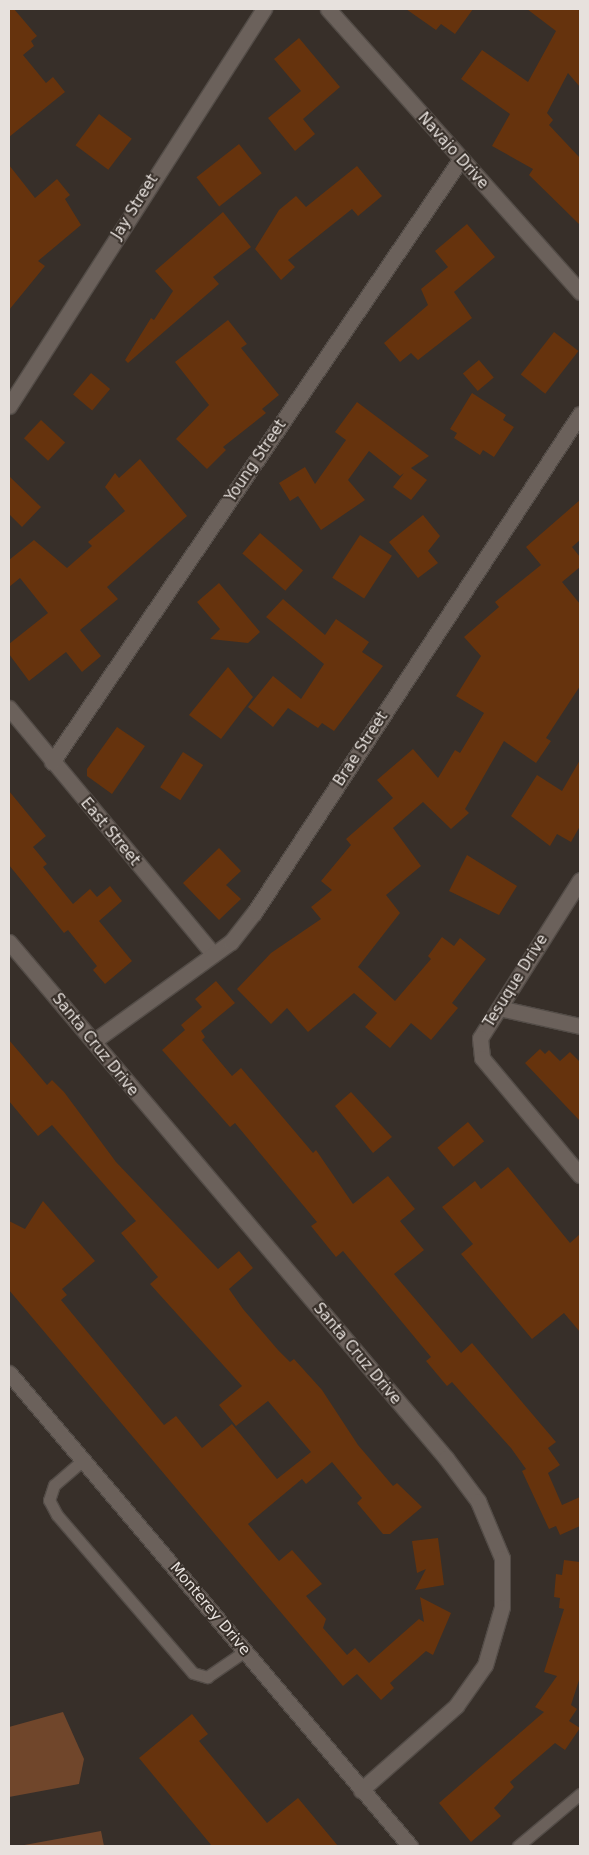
<!DOCTYPE html>
<html>
<head>
<meta charset="utf-8">
<style>
	body { margin:0 }
	#map { position:relative; width:589px; height:1855px; overflow:hidden; background:#372f29; font-family:"DejaVu Sans",sans-serif }
	div>[style] { position:absolute }
	[style*='--x'] { left:calc(var(--x)*1px); top:calc(var(--y)*1px); width:calc(var(--w)*1px); rotate:calc(var(--a)*1deg) }
	.green>* { inset:0; background:#70462b }
	.building>* { inset:0; background:#66330d; transform-origin:0 0 }
	.roads { filter:drop-shadow(1px 0 #534c47) drop-shadow(-1px 0 #534c47) drop-shadow(0 1px #534c47) drop-shadow(0 -1px #534c47) }
	.lane>* { height:11px; margin:-5.5px; padding:0 5.5px; transform-origin:5.5px; border-radius:5.5px; background:#6b615b }
	.street>* { height:15px; margin:-7.5px; padding:0 7.5px; transform-origin:7.5px; border-radius:7.5px; background:#6b615b }
	span { translate:-50% -50%; white-space:nowrap; text-align:center; line-height:1.15; -webkit-text-stroke:4px #372f29; paint-order:stroke }
	.street-label { font-size:15px; color:#e7e1dd }
	.frame { position:absolute; inset:0; border:10px solid #e7e1dd; pointer-events:none }
</style>
</head>
<body>
<div id="map">
	<div class="green">
		<i style="clip-path:polygon(63px 1712px,84px 1759px,79px 1784px,9px 1797px,9px 1727px)"></i>
		<i style="clip-path:polygon(101px 1831px,104px 1846px,19px 1846px)"></i>
	</div>
	<div class="building">
		<i style="clip-path:polygon(9px 9px,14px 9px,37px 36px,31px 41px,34px 46px,23px 55px,46px 83px,53px 77px,65px 92px,9px 137px)"></i>
		<i style="clip-path:polygon(406px 9px,473px 9px,455px 34px,441px 24px,436px 30px)"></i>
		<i style="clip-path:polygon(527px 9px,580px 9px,580px 87px,568px 73px,547px 113px,553px 120px,549px 125px,580px 158px,580px 225px,529px 175px,533px 169px,492px 146px,510px 114px,461px 79px,482px 50px,528px 82px,556px 31px)"></i>
		<i style="clip-path:polygon(299px 38px,340px 87px,303px 119px,315px 134px,295px 151px,268px 118px,301px 91px,274px 59px)"></i>
		<i style="left:99px;top:114px;width:41px;height:39px;rotate:37deg"></i>
		<i style="left:239px;top:144px;width:37px;height:54px;rotate:52deg"></i>
		<i style="clip-path:polygon(9px 165px,35px 198px,57px 179px,70px 195px,65px 199px,81px 225px,38px 261px,45px 266px,9px 310px)"></i>
		<i style="clip-path:polygon(357px 166px,382px 196px,358px 216px,352px 209px,288px 260px,295px 267px,281px 280px,255px 249px,279px 210px,296px 196px,306px 207px)"></i>
		<i style="clip-path:polygon(223px 212px,251px 247px,213px 277px,219px 284px,128px 363px,125px 360px,151px 318px,154px 320px,173px 291px,155px 271px)"></i>
		<i style="clip-path:polygon(467px 224px,495px 257px,454px 292px,472px 318px,418px 360px,411px 353px,400px 362px,384px 343px,428px 305px,421px 289px,448px 267px,435px 251px)"></i>
		<i style="clip-path:polygon(228px 320px,247px 344px,241px 348px,279px 395px,262px 409px,266px 413px,223px 447px,226px 450px,207px 469px,176px 439px,209px 405px,175px 362px)"></i>
		<i style="left:554px;top:332px;width:31px;height:54px;rotate:38deg"></i>
		<i style="left:479px;top:360px;width:23px;height:21px;rotate:50deg"></i>
		<i style="left:91px;top:373px;width:25px;height:28px;rotate:40deg"></i>
		<i style="clip-path:polygon(472px 393px,506px 415px,503px 420px,514px 427px,494px 457px,483px 450px,480px 455px,454px 438px,457px 433px,450px 429px)"></i>
		<i style="clip-path:polygon(357px 402px,429px 456px,411px 468px,427px 480px,411px 500px,393px 487px,404px 473px,400px 476px,369px 451px,348px 480px,365px 500px,321px 530px,298px 496px,290px 501px,279px 483px,305px 467px,315px 484px,346px 440px,335px 432px)"></i>
		<i style="left:41px;top:420px;width:33px;height:25px;rotate:43deg"></i>
		<i style="clip-path:polygon(140px 459px,187px 516px,107px 587px,118px 599px,80px 630px,101px 656px,82px 672px,66px 652px,29px 681px,9px 654px,9px 644px,48px 613px,20px 578px,9px 587px,9px 560px,34px 540px,67px 568px,92px 546px,88px 542px,125px 511px,105px 487px,115px 473px,119px 478px)"></i>
		<i style="clip-path:polygon(9px 476px,41px 507px,22px 527px,9px 514px)"></i>
		<i style="clip-path:polygon(580px 500px,580px 540px,572px 547px,580px 557px,580px 567px,562px 582px,580px 604px,580px 686px,546px 738px,551px 741px,536px 763px,504px 741px,465px 809px,469px 813px,451px 829px,423px 802px,393px 828px,421px 866px,386px 895px,400px 913px,358px 967px,395px 1001px,431px 959px,428px 956px,442px 937px,454px 946px,460px 938px,486px 959px,452px 1003px,458px 1008px,431px 1040px,411px 1023px,390px 1048px,365px 1027px,377px 1013px,354px 993px,308px 1032px,287px 1008px,271px 1024px,237px 989px,271px 953px,321px 919px,311px 907px,332px 890px,321px 881px,351px 845px,346px 839px,393px 798px,377px 780px,413px 749px,438px 778px,455px 750px,460px 753px,484px 713px,456px 696px,481px 656px,464px 637px,499px 607px,495px 602px,541px 565px,526px 547px)"></i>
		<i style="clip-path:polygon(423px 515px,440px 536px,428px 551px,438px 563px,418px 578px,389px 542px)"></i>
		<i style="left:260px;top:533px;width:57px;height:27px;rotate:41deg"></i>
		<i style="left:360px;top:535px;width:38px;height:51px;rotate:33deg"></i>
		<i style="clip-path:polygon(219px 583px,260px 632px,248px 643px,210px 639px,220px 629px,197px 602px)"></i>
		<i style="clip-path:polygon(283px 599px,325px 635px,336px 619px,369px 642px,362px 652px,383px 666px,334px 731px,322px 723px,318px 728px,288px 708px,273px 727px,248px 707px,273px 676px,301px 699px,324px 664px,266px 617px)"></i>
		<i style="clip-path:polygon(228px 667px,253px 697px,221px 739px,189px 715px)"></i>
		<i style="clip-path:polygon(117px 727px,145px 746px,112px 794px,87px 776px,87px 769px)"></i>
		<i style="left:183px;top:752px;width:24px;height:42px;rotate:33deg"></i>
		<i style="clip-path:polygon(580px 760px,580px 826px,571px 842px,557px 834px,550px 846px,511px 816px,537px 775px,562px 791px)"></i>
		<i style="clip-path:polygon(9px 791px,46px 836px,33px 847px,47px 864px,43px 867px,73px 904px,90px 889px,97px 897px,110px 886px,122px 901px,99px 921px,132px 961px,105px 984px,93px 970px,97px 966px,68px 930px,64px 933px,9px 865px)"></i>
		<i style="clip-path:polygon(219px 848px,241px 871px,226px 885px,241px 899px,219px 920px,183px 883px)"></i>
		<i style="clip-path:polygon(467px 855px,517px 886px,499px 915px,449px 891px)"></i>
		<i style="clip-path:polygon(216px 981px,235px 1003px,201px 1031px,205px 1037px,202px 1040px,232px 1076px,241px 1068px,313px 1153px,316px 1150px,353px 1204px,388px 1176px,415px 1209px,400px 1221px,424px 1250px,394px 1274px,461px 1353px,472px 1343px,556px 1442px,548px 1448px,560px 1465px,548px 1473px,562px 1505px,580px 1497px,580px 1526px,560px 1535px,556px 1526px,549px 1529px,522px 1471px,526px 1469px,511px 1448px,452px 1382px,447px 1386px,426px 1361px,431px 1357px,343px 1251px,336px 1257px,311px 1226px,317px 1222px,235px 1123px,230px 1127px,162px 1050px,185px 1030px,181px 1025px,202px 1007px,195px 999px)"></i>
		<i style="clip-path:polygon(9px 1040px,47px 1085px,52px 1080px,64px 1092px,116px 1162px,218px 1269px,239px 1251px,253px 1268px,229px 1289px,243px 1309px,278px 1350px,290px 1362px,294px 1359px,322px 1390px,358px 1445px,393px 1486px,397px 1483px,422px 1507px,390px 1534px,383px 1534px,357px 1503px,362px 1498px,332px 1462px,306px 1484px,302px 1479px,248px 1524px,279px 1561px,292px 1550px,322px 1584px,306px 1596px,326px 1619px,323px 1628px,347px 1655px,355px 1648px,369px 1663px,419px 1619px,424px 1622px,420px 1597px,451px 1613px,433px 1655px,426px 1651px,390px 1683px,394px 1688px,381px 1700px,357px 1674px,343px 1686px,9px 1290px,9px 1221px,25px 1229px,43px 1201px,95px 1261px,62px 1289px,67px 1295px,61px 1300px,164px 1425px,176px 1416px,202px 1448px,232px 1424px,277px 1479px,311px 1452px,268px 1401px,236px 1426px,219px 1405px,242px 1386px,150px 1284px,158px 1277px,121px 1233px,136px 1221px,52px 1125px,38px 1136px,9px 1101px)"></i>
		<i style="clip-path:polygon(540px 1049px,545px 1054px,549px 1050px,560px 1061px,570px 1052px,580px 1062px,580px 1121px,525px 1063px)"></i>
		<i style="clip-path:polygon(351px 1092px,392px 1137px,373px 1153px,335px 1106px)"></i>
		<i style="left:468px;top:1122px;width:25px;height:40px;rotate:50deg"></i>
		<i style="clip-path:polygon(508px 1167px,570px 1243px,580px 1234px,580px 1332px,564px 1313px,532px 1339px,461px 1254px,473px 1244px,442px 1207px,475px 1181px,481px 1189px)"></i>
		<i style="clip-path:polygon(438px 1538px,444px 1585px,415px 1590px,426px 1569px,417px 1573px,412px 1541px)"></i>
		<i style="clip-path:polygon(564px 1560px,580px 1562px,580px 1677px,571px 1705px,577px 1709px,569px 1721px,580px 1728px,565px 1750px,555px 1743px,510px 1782px,514px 1787px,494px 1808px,501px 1816px,471px 1842px,439px 1803px,544px 1712px,535px 1707px,557px 1676px,544px 1672px,564px 1609px,559px 1608px,560px 1598px,554px 1597px,556px 1574px,562px 1575px)"></i>
		<i style="clip-path:polygon(192px 1714px,208px 1734px,199px 1741px,267px 1823px,298px 1798px,338px 1846px,212px 1846px,139px 1758px)"></i>
	</div>
	<div class="roads">
		<div class="lane">
			<i style="--x:83;--y:1460;--w:38;--a:139"></i>
			<i style="--x:54;--y:1485;--w:16;--a:108"></i>
			<i style="--x:49;--y:1500;--w:17;--a:62"></i>
			<i style="--x:57;--y:1515;--w:208;--a:49.3"></i>
			<i style="--x:193;--y:1673;--w:15;--a:16"></i>
			<i style="--x:207;--y:1677;--w:46;--a:-34.4"></i>
			<i style="--x:518;--y:1846;--w:81;--a:-40"></i>
		</div>
		<div class="street">
			<i style="--x:328;--y:9;--w:379;--a:48.3"></i>
			<i style="--x:9;--y:406;--w:472;--a:-57.3"></i>
			<i style="--x:9;--y:708;--w:320;--a:50.3"></i>
			<i style="--x:52;--y:762;--w:727;--a:-55.87"></i>
			<i style="--x:580;--y:880;--w:187;--a:122.3"></i>
			<i style="--x:480;--y:1038;--w:20;--a:84"></i>
			<i style="--x:482;--y:1058;--w:153;--a:50.1"></i>
			<i style="--x:9;--y:942;--w:676;--a:49.74"></i>
			<i style="--x:446;--y:1458;--w:54;--a:53.3"></i>
			<i style="--x:478;--y:1501;--w:62;--a:67.2"></i>
			<i style="--x:502;--y:1558;--w:49;--a:90"></i>
			<i style="--x:502;--y:1607;--w:60;--a:106.3"></i>
			<i style="--x:485;--y:1665;--w:50;--a:125.3"></i>
			<i style="--x:456;--y:1706;--w:127;--a:138.5"></i>
			<i style="--x:499;--y:1008;--w:83;--a:12.5"></i>
			<i style="--x:94;--y:1041;--w:169;--a:-35.9"></i>
			<i style="--x:231;--y:942;--w:37;--a:-52"></i>
			<i style="--x:254;--y:913;--w:596;--a:-56.84"></i>
			<i style="--x:9;--y:1373;--w:620;--a:49.71"></i>
		</div>
	</div>
	<div class="street-label">
		<span style="left:453px;top:151px;rotate:48deg">Navajo Drive</span>
		<span style="left:135px;top:207px;rotate:-58deg">Jay Street</span>
		<span style="left:256px;top:461px;rotate:-56deg">Young Street</span>
		<span style="left:361px;top:749px;rotate:-57deg">Brae Street</span>
		<span style="left:110px;top:832px;rotate:50deg">East Street</span>
		<span style="left:516px;top:981px;rotate:-58deg">Tesuque Drive</span>
		<span style="left:95px;top:1045px;rotate:51deg">Santa Cruz Drive</span>
		<span style="left:357px;top:1354px;rotate:50deg">Santa Cruz Drive</span>
		<span style="left:210px;top:1609px;rotate:50deg">Monterey Drive</span>
	</div>
	<div class="frame"></div>
</div>
</body>
</html>
